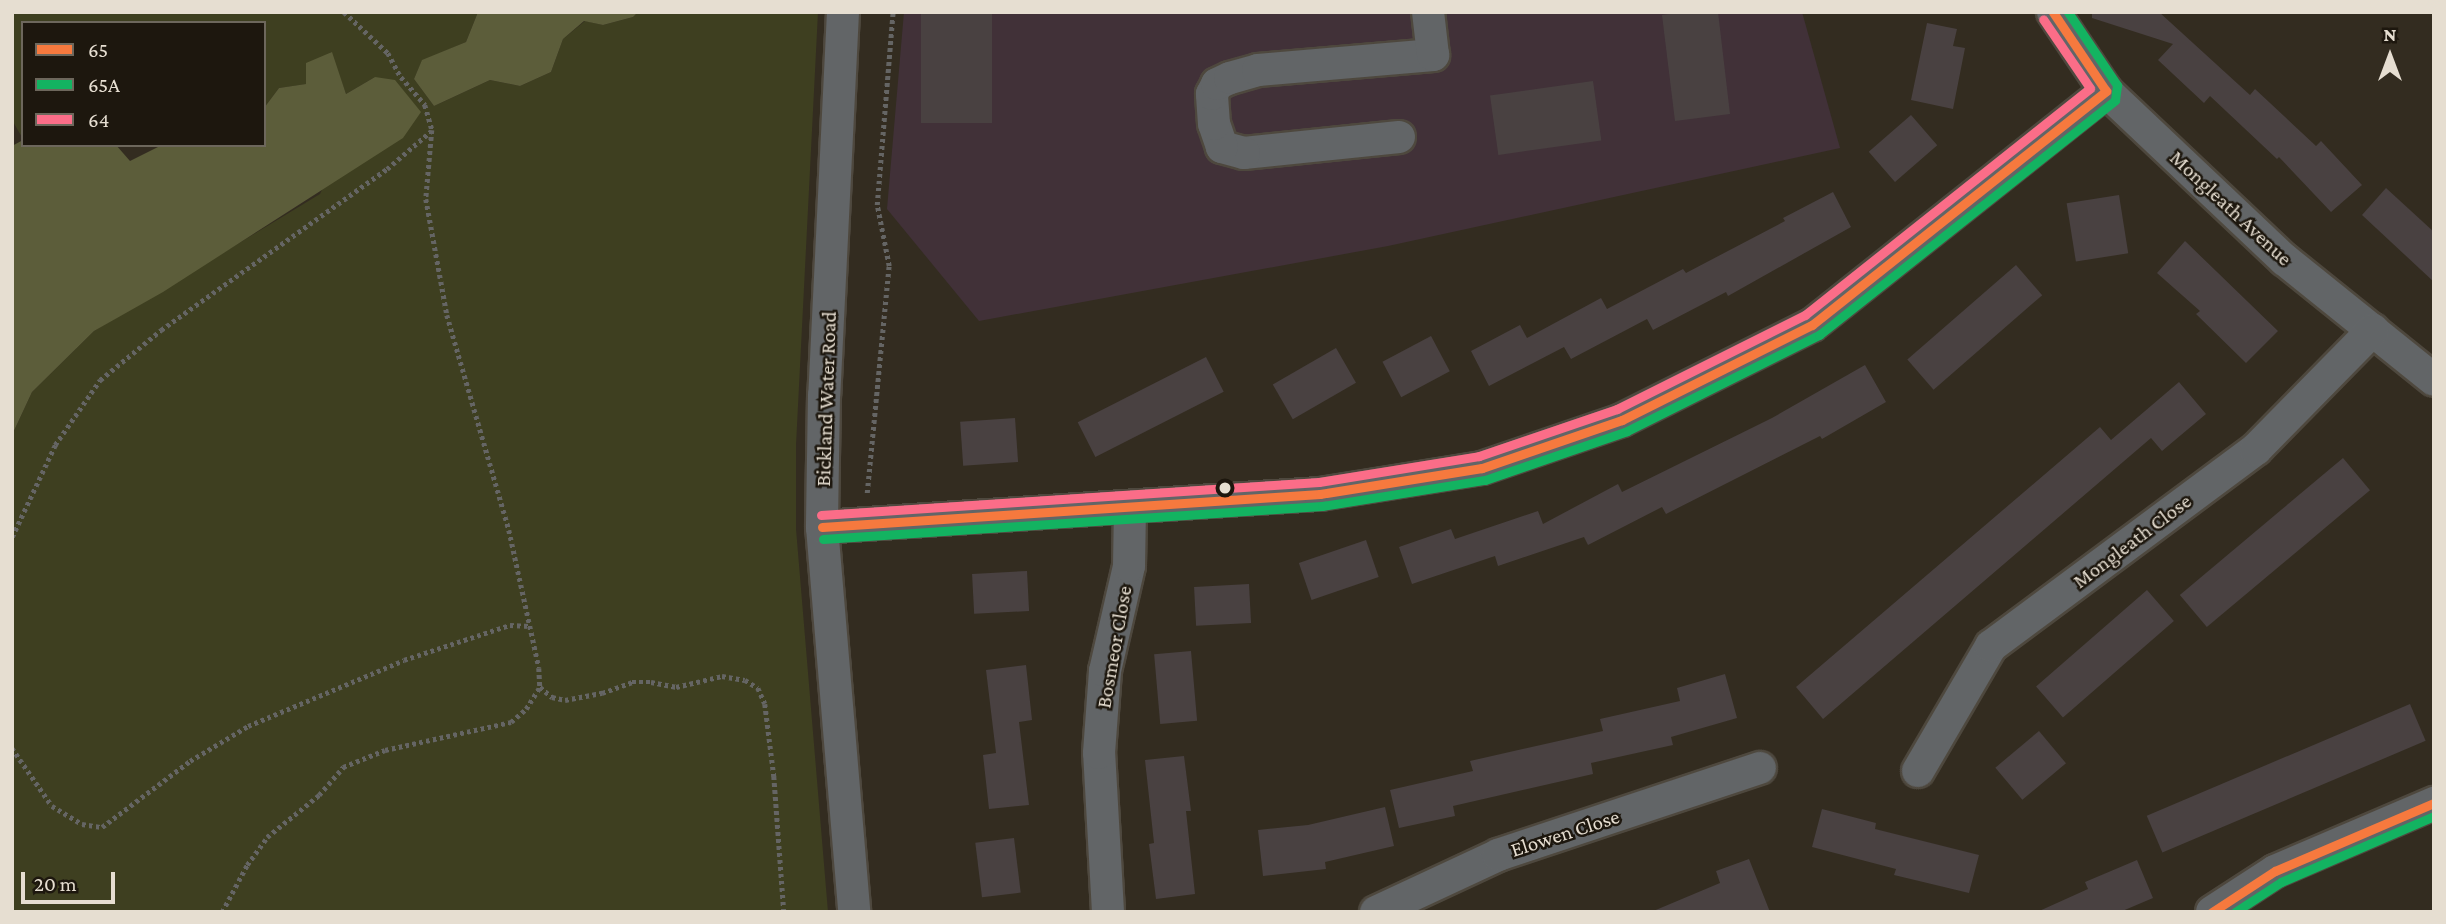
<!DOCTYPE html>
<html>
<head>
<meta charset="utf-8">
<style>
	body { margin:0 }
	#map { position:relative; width:2446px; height:924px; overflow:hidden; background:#332c20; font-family:"Crimson Pro",serif }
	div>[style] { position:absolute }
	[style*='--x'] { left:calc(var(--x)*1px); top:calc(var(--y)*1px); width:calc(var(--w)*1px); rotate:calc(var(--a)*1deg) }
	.commercial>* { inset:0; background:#413138 }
	.green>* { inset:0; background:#3e3f20 }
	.forest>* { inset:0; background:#5c5d3a }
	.building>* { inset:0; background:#494141; transform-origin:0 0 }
	.path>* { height:4.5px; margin-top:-2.25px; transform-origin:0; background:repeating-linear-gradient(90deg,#656564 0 3.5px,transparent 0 7px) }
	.roads { filter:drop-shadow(2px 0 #4e483e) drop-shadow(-2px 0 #4e483e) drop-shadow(0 2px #4e483e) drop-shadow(0 -2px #4e483e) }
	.minor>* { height:32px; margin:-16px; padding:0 16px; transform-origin:16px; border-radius:16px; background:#626567 }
	.bus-1>* { height:9px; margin:-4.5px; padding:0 4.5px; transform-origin:4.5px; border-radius:4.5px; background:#f6793e }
	.bus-2>* { height:9px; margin:-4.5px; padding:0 4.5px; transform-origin:4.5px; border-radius:4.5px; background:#13b361 }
	.bus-3>* { height:9px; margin:-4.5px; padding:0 4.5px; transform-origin:4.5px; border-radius:4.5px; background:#fb6d88 }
	.dots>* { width:19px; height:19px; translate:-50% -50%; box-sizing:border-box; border:4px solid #1d170e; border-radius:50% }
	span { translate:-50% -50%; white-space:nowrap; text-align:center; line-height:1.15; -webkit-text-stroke:5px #1d170e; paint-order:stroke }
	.street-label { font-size:21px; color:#e6ded1 }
	.frame { position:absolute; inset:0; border:14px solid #e6ded1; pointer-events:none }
	.legend { position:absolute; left:21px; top:21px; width:245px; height:126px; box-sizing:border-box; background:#1d170e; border:2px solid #6d675c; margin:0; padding:9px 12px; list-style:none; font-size:21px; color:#e6ded1 }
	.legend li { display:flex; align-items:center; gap:14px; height:35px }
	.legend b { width:35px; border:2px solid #6d675c }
	.north { position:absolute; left:2355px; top:21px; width:70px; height:70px; -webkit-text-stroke:5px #1d170e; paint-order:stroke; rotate:0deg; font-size:19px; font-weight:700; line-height:28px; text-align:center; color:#e6ded1 }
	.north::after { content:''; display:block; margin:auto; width:24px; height:32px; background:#e6ded1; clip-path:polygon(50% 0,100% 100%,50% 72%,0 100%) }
	.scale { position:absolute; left:21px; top:872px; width:94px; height:32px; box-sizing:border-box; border:4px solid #e6ded1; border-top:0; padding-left:9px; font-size:21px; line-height:24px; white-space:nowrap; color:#e6ded1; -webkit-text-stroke:5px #1d170e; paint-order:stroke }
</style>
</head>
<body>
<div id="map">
	<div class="commercial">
		<i style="clip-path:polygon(904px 12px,1802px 12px,1840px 148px,1388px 246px,979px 321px,887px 209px)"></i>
	</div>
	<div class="green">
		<i style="clip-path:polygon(12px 12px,478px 12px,466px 42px,422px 61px,414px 79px,434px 106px,490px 80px,520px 86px,551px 72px,563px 39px,585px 21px,603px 25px,633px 17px,638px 12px,818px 12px,796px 445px,796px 529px,828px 912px,12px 912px,12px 435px,32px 392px,94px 331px,320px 194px,375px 77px,346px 94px,331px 52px,307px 84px,279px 88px,264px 108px,264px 23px,23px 23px,23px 139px,12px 120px)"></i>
	</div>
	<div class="forest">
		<i style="clip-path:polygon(478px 12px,638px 12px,633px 17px,603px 25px,584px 21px,563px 39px,551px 72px,520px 86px,490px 80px,434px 106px,414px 79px,422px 60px,466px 42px)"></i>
		<i style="clip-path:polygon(332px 52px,346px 94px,375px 77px,395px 80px,421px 112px,403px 138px,163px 292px,94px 331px,32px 392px,12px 435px,12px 146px,23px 140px,23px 145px,116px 145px,130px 161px,162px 145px,264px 145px,264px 108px,279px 88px,306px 84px,306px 63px)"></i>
	</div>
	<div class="building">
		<i style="left:921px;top:12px;width:71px;height:111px"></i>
		<i style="clip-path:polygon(1684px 12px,1718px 12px,1730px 114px,1675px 121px,1662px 15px)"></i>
		<i style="clip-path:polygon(2092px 12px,2159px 12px,2250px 95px,2255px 89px,2316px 146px,2321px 141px,2362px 185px,2331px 212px,2279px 157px,2277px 159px,2210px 96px,2204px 103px,2158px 60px,2173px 44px,2092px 18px)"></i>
		<i style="clip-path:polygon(1927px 23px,1957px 29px,1953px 46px,1965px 48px,1953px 109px,1911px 100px)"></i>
		<i style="left:1593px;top:81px;width:60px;height:104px;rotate:82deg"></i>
		<i style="left:1911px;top:115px;width:40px;height:56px;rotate:49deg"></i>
		<i style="clip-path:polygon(2386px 188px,2434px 232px,2434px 282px,2362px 215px)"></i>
		<i style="clip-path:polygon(1833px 192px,1851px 227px,1728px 296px,1726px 292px,1653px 330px,1647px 319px,1571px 359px,1564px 347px,1489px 386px,1471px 351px,1520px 325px,1527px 338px,1601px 298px,1607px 309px,1683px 269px,1686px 273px,1785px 221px,1783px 218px)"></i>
		<i style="left:2119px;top:195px;width:59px;height:53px;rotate:81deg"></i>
		<i style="clip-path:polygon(2185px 241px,2278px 331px,2246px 363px,2196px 314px,2200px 311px,2157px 273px)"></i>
		<i style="left:2016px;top:265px;width:40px;height:144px;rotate:49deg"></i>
		<i style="left:1431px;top:336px;width:40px;height:55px;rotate:62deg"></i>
		<i style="left:1336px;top:348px;width:40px;height:73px;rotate:60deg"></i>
		<i style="left:1206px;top:357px;width:39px;height:144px;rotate:63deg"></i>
		<i style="clip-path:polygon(1865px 365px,1886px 402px,1822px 439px,1820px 436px,1666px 514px,1662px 507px,1588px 545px,1584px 537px,1498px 566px,1495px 556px,1412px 584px,1399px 547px,1451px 529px,1455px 539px,1538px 511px,1543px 524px,1618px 484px,1622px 492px,1772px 418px)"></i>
		<i style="clip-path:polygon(2179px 382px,2206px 414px,2162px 451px,2151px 438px,1823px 719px,1796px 687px,2100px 427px,2111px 440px)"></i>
		<i style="left:1015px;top:418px;width:44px;height:55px;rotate:86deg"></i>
		<i style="left:2343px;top:458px;width:42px;height:213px;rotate:50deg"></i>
		<i style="left:1366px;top:540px;width:39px;height:71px;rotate:71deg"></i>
		<i style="left:1027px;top:571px;width:40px;height:55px;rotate:87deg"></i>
		<i style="left:1249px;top:584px;width:39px;height:55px;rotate:87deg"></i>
		<i style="left:2147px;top:590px;width:41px;height:147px;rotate:49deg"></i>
		<i style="left:1191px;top:651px;width:70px;height:37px;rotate:85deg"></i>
		<i style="clip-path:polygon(1026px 665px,1032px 720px,1019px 722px,1029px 805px,989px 809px,983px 755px,996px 753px,986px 670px)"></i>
		<i style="clip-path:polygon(1725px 674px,1737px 718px,1671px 737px,1673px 745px,1591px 763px,1593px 774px,1453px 806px,1455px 816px,1399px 828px,1390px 790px,1473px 771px,1470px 761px,1603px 731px,1600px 719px,1680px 701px,1677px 688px)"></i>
		<i style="left:2410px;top:704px;width:40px;height:286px;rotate:67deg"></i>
		<i style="left:2039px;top:731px;width:42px;height:57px;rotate:50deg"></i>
		<i style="clip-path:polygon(1184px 756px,1191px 811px,1186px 811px,1195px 894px,1156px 899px,1149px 844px,1154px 843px,1145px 760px)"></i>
		<i style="clip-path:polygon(1385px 807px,1394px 846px,1325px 862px,1326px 869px,1263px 876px,1258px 830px,1308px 825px)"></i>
		<i style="clip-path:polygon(1822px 809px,1876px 823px,1875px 829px,1979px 855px,1969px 893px,1894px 875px,1896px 869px,1812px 847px)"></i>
		<i style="left:1014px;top:838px;width:55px;height:39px;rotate:83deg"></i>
		<i style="clip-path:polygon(1749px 859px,1770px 912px,1651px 912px,1720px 883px,1716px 871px)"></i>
		<i style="clip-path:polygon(2137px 860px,2153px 898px,2120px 912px,2037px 912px,2088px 889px,2085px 882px)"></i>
	</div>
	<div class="path">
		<i style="--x:344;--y:12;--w:60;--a:43"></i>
		<i style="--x:388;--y:53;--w:27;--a:62"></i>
		<i style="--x:401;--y:77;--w:37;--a:49"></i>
		<i style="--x:425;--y:105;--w:26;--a:74"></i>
		<i style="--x:432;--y:130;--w:69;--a:95"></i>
		<i style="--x:426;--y:199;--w:118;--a:79.7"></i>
		<i style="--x:447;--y:315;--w:224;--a:73.9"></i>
		<i style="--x:509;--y:530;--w:141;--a:77.7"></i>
		<i style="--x:539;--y:668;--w:19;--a:87"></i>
		<i style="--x:540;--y:687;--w:16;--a:40"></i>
		<i style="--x:552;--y:697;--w:13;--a:13"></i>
		<i style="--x:565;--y:700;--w:38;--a:-11"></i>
		<i style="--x:602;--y:693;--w:32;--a:-20"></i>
		<i style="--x:632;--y:682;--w:19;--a:0"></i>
		<i style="--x:651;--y:682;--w:25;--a:11"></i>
		<i style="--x:676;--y:687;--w:47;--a:-13.4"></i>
		<i style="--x:722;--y:676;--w:23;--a:10"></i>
		<i style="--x:745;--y:680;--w:15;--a:32"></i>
		<i style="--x:758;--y:688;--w:17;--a:66"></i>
		<i style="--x:765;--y:704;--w:73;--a:82.9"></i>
		<i style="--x:774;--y:776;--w:136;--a:85.8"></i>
		<i style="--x:867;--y:493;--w:228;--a:-84.5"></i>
		<i style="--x:889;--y:266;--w:62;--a:-101.1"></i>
		<i style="--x:877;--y:205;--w:194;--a:-85.3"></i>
		<i style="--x:12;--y:537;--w:102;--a:-64.9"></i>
		<i style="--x:55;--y:445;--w:79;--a:-55.3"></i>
		<i style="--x:100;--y:380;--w:79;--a:-39.3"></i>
		<i style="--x:161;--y:330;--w:277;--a:-35.5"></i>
		<i style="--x:387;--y:169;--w:58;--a:-40.8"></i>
		<i style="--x:12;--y:748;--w:70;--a:55.4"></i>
		<i style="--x:52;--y:806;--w:35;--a:31"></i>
		<i style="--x:82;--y:824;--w:20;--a:9"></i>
		<i style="--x:102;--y:827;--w:110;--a:-36.9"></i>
		<i style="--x:190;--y:761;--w:68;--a:-31.1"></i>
		<i style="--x:248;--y:726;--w:169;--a:-22.9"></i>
		<i style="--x:404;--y:660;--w:112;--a:-18.3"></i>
		<i style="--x:510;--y:625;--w:20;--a:3"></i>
		<i style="--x:222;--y:912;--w:53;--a:-62"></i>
		<i style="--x:247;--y:865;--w:34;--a:-54"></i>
		<i style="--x:267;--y:837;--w:67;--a:-38.9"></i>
		<i style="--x:319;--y:795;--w:37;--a:-49"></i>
		<i style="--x:343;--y:767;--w:45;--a:-22"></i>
		<i style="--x:385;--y:750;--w:129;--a:-12.5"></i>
		<i style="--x:511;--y:722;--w:20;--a:-41"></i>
		<i style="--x:526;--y:709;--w:26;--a:-58"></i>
	</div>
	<div class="roads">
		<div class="minor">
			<i style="--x:843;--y:12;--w:383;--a:92.8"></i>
			<i style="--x:824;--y:395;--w:132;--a:90.9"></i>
			<i style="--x:822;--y:527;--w:386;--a:85.2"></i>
			<i style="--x:2053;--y:12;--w:95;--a:56.1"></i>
			<i style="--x:2106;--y:91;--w:246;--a:43.4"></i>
			<i style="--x:2285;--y:260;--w:191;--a:38.8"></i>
			<i style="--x:1399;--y:137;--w:156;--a:174.1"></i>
			<i style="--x:1244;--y:153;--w:23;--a:-165"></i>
			<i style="--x:1222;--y:147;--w:24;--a:-109"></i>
			<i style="--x:1214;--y:124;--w:30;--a:-94"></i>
			<i style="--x:1212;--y:94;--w:11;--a:-63"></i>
			<i style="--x:1217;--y:84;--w:14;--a:-25"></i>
			<i style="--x:1230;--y:78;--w:29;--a:-16"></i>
			<i style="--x:1258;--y:70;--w:176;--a:-4.9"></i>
			<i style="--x:1433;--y:55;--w:43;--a:-96.6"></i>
			<i style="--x:822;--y:527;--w:499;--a:-3.8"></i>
			<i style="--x:1320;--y:494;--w:164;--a:-9.1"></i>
			<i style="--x:1482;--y:468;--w:148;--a:-18.9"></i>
			<i style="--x:1622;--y:420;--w:212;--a:-26.6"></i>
			<i style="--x:1812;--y:325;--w:376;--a:-38.5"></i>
			<i style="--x:1918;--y:771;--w:145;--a:-59.7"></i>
			<i style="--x:1991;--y:646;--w:330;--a:-36.6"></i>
			<i style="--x:2256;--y:449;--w:167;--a:-45.5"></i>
			<i style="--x:1108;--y:912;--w:159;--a:-93.2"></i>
			<i style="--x:1099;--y:753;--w:82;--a:-85.8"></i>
			<i style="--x:1105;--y:671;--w:108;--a:-77.1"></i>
			<i style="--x:1129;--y:566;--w:58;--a:-89"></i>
			<i style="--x:1376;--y:912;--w:135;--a:-25"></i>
			<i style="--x:1498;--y:855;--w:276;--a:-18.4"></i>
			<i style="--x:2212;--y:912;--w:75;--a:-33.1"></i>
			<i style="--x:2275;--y:871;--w:173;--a:-23.2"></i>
		</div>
	</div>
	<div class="bus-1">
		<i style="--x:822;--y:527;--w:499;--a:-3.8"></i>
		<i style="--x:1320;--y:494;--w:164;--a:-9.1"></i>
		<i style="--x:1482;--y:468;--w:148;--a:-18.9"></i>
		<i style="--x:1622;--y:420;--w:212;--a:-26.6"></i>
		<i style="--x:1812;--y:325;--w:376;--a:-38.5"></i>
		<i style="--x:2106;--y:91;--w:95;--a:-123.9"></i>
		<i style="--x:2212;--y:912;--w:75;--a:-33.1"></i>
		<i style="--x:2275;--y:871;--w:173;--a:-23.2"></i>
	</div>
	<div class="bus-2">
		<i style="--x:823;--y:539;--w:500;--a:-3.78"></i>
		<i style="--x:1322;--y:506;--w:165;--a:-9.1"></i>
		<i style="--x:1485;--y:480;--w:150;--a:-19"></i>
		<i style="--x:1627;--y:431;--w:215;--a:-26.6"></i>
		<i style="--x:1819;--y:335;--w:378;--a:-38.4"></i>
		<i style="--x:2115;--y:100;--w:15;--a:-82"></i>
		<i style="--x:2117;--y:85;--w:88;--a:-123.9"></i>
		<i style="--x:2235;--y:912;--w:55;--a:-33.1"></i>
		<i style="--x:2281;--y:882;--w:167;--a:-23.3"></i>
	</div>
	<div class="bus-3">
		<i style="--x:821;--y:515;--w:499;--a:-3.8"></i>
		<i style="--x:1319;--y:482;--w:162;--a:-9.2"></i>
		<i style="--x:1479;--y:456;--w:146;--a:-18.8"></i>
		<i style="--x:1617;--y:409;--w:210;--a:-26.6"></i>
		<i style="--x:1805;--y:315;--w:364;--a:-38.5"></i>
		<i style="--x:2090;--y:88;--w:83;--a:-124.3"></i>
	</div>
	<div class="dots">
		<i style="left:1225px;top:488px;background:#e6ded1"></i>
	</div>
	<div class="street-label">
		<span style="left:2231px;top:208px;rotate:43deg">Mongleath Avenue</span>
		<span style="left:826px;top:399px;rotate:-88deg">Bickland Water Road</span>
		<span style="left:2132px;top:541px;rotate:-37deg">Mongleath Close</span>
		<span style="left:1114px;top:647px;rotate:-80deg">Bosmeor Close</span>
		<span style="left:1565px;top:833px;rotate:-18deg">Elowen Close</span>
	</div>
	<div class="frame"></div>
	<ul class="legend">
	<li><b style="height:9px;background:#f6793e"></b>65</li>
	<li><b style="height:9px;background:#13b361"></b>65A</li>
	<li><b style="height:9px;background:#fb6d88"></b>64</li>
	</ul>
	<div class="north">N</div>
	<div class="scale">20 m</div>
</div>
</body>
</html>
